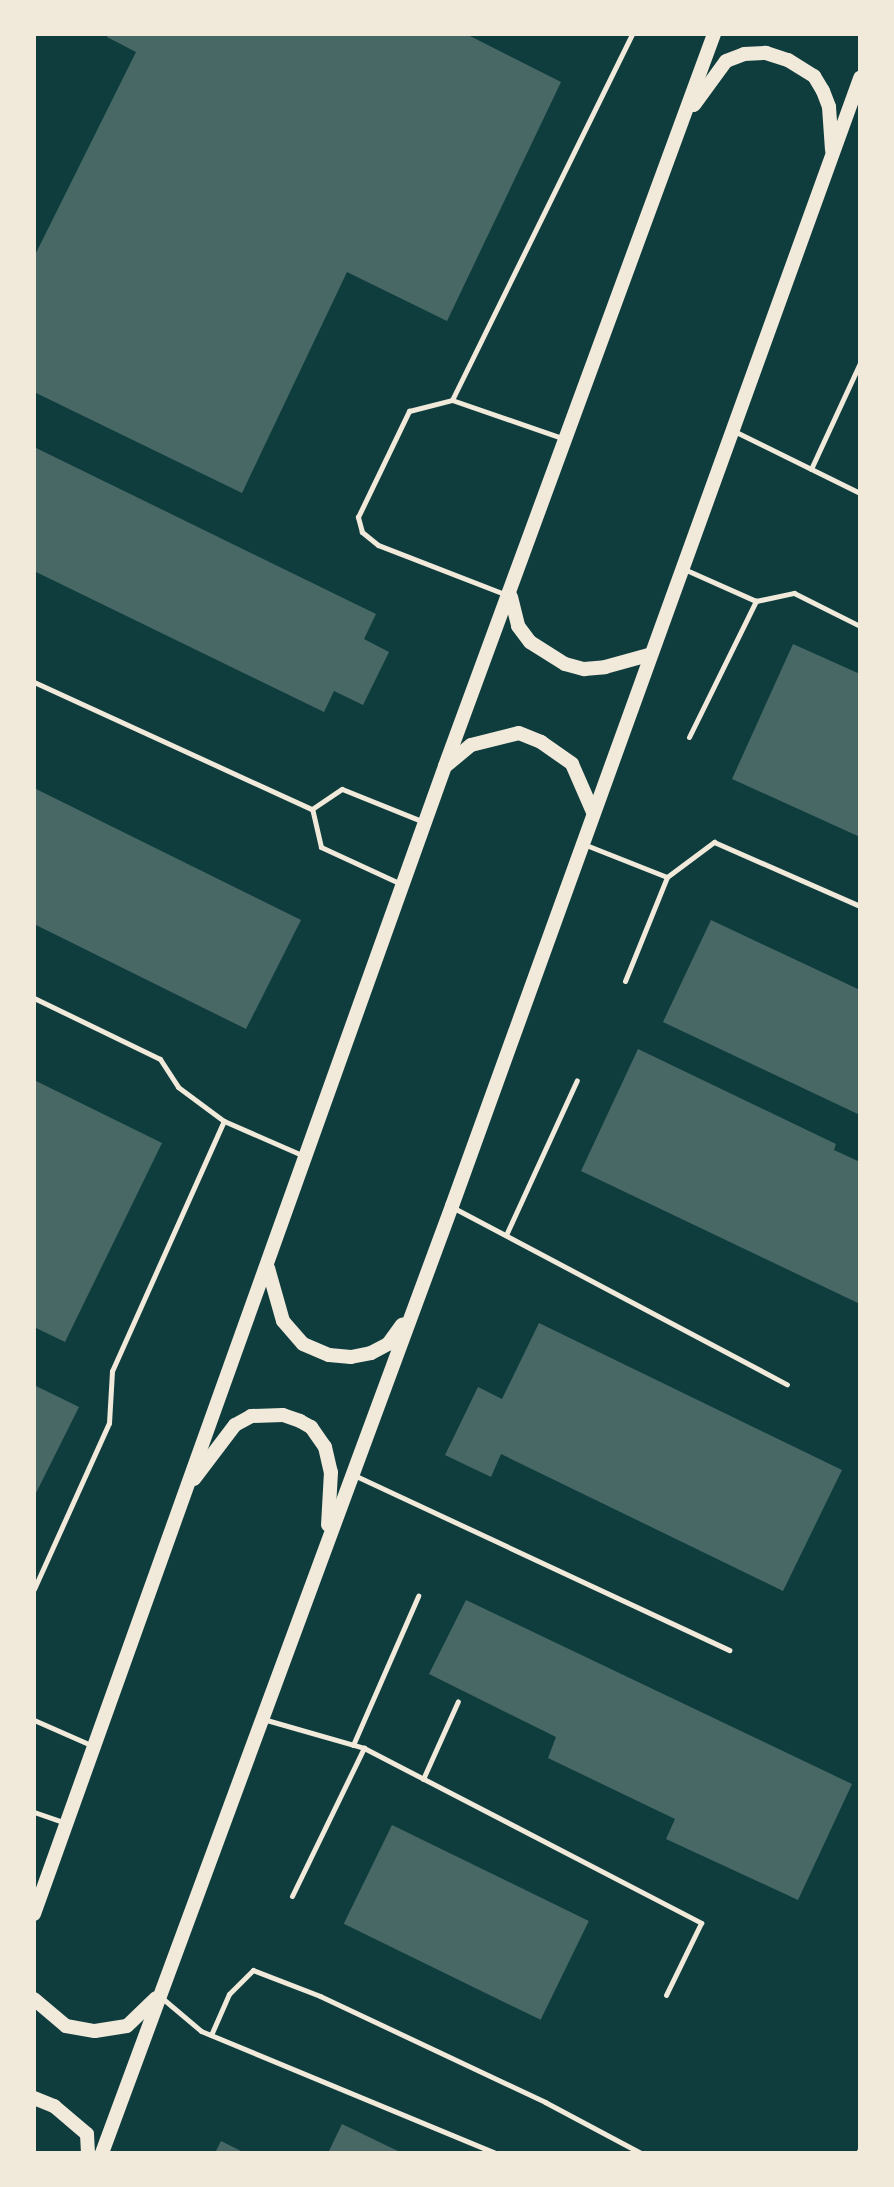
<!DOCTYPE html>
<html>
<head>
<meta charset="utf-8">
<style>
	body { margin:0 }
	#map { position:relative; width:894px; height:2187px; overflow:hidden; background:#0f3d3e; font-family:Jost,sans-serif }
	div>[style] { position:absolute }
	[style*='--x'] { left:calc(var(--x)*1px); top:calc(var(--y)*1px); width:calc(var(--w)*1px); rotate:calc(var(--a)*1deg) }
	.building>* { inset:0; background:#486865; transform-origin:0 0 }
	.service>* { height:5px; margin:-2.5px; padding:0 2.5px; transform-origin:2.5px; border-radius:2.5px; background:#f1e9da }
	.tertiary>* { height:14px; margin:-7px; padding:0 7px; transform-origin:7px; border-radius:7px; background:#f1e9da }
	span { translate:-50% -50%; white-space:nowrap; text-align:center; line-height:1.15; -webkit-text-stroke:8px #f1e9da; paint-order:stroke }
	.frame { position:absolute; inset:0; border:36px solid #f1e9da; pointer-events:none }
</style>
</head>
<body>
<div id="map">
	<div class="building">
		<i style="clip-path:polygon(108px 34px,466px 34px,561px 82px,447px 321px,347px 272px,242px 493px,34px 392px,34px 257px,136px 52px,107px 37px)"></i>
		<i style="clip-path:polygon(34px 447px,376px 614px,364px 639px,389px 652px,363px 705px,334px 691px,324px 712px,34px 571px)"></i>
		<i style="clip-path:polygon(793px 644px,860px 674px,860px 837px,732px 779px)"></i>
		<i style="clip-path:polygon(34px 788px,301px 920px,246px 1029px,34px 924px)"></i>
		<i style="clip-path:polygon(711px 920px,860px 990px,860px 1115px,663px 1022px)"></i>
		<i style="clip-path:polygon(638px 1049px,836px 1144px,834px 1150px,860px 1162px,860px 1304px,581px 1171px)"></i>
		<i style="clip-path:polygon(34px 1080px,162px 1143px,65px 1342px,34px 1327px)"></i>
		<i style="clip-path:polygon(539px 1323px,842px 1470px,783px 1591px,501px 1454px,491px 1477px,445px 1455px,478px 1387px,502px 1399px)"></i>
		<i style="clip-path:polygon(34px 1385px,79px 1407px,34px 1497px)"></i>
		<i style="clip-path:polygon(466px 1600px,852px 1784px,798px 1900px,666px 1839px,675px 1819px,548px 1758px,556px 1737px,429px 1674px)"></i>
		<i style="left:392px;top:1825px;width:219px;height:110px;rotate:26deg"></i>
		<i style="clip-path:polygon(342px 2124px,402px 2153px,328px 2153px)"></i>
		<i style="clip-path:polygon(221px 2141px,245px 2153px,215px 2153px)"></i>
	</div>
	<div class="service">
		<i style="--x:452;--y:400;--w:116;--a:19.1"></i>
		<i style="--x:736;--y:432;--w:138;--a:26.2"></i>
		<i style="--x:811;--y:469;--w:117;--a:-65.2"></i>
		<i style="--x:684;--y:569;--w:79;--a:24"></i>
		<i style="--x:756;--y:601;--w:39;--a:-12"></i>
		<i style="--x:794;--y:593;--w:74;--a:26.6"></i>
		<i style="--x:507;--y:595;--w:138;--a:-158.8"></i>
		<i style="--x:378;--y:545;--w:21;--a:-141"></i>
		<i style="--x:362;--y:532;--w:16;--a:-105"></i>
		<i style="--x:358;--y:517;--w:118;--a:-64.3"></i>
		<i style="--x:409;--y:411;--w:44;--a:-14.3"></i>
		<i style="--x:452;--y:400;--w:408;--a:-63.8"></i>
		<i style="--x:34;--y:682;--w:306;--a:24.6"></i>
		<i style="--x:689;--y:737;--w:152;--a:-63.8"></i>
		<i style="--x:586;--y:845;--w:87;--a:21.6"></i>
		<i style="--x:667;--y:877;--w:59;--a:-36.7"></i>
		<i style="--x:714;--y:842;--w:159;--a:23.7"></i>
		<i style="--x:399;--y:883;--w:86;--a:-155.2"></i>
		<i style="--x:321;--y:847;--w:39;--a:-103"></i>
		<i style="--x:312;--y:809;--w:36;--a:-34"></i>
		<i style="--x:342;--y:789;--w:88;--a:21.9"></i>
		<i style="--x:625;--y:981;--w:112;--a:-68"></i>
		<i style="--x:34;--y:998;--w:140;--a:25.8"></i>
		<i style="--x:160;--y:1059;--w:33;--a:57"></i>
		<i style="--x:178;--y:1087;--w:57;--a:36.5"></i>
		<i style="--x:224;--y:1121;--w:85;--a:23.6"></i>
		<i style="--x:452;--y:1207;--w:379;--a:27.9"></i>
		<i style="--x:506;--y:1235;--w:170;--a:-65.4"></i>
		<i style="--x:356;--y:1476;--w:412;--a:25"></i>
		<i style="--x:34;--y:1589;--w:182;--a:-65.7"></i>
		<i style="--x:109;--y:1423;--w:52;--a:-86.7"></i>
		<i style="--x:112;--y:1371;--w:274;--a:-65.9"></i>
		<i style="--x:263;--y:1719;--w:105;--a:16"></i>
		<i style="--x:364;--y:1748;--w:380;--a:27.4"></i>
		<i style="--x:701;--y:1923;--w:80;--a:115.9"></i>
		<i style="--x:34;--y:1720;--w:64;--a:23.8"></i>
		<i style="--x:353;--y:1745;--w:163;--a:-66.4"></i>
		<i style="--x:423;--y:1779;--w:85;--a:-65.8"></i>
		<i style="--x:34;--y:1812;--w:31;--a:19"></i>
		<i style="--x:292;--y:1896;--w:165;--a:-64.1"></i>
		<i style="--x:162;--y:1998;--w:51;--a:40.2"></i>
		<i style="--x:201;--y:2031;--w:319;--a:22.5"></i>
		<i style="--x:211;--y:2035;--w:45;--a:-66.3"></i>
		<i style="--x:229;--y:1994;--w:34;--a:-45"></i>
		<i style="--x:253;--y:1970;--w:72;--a:21.2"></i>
		<i style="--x:320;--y:1996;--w:249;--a:25.2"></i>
		<i style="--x:545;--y:2102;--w:109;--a:28"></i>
		<i style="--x:858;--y:2153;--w:4;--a:-63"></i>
	</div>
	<div class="tertiary">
		<i style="--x:694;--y:105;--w:54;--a:-54"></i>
		<i style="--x:726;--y:61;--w:19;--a:-21"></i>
		<i style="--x:744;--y:54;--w:22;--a:-3"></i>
		<i style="--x:766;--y:53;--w:23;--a:18"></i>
		<i style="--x:788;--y:60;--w:31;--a:32"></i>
		<i style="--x:814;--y:76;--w:17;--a:59"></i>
		<i style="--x:823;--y:91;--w:17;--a:69"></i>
		<i style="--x:829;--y:107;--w:43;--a:86"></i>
		<i style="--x:511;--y:597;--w:30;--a:76"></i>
		<i style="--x:518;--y:626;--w:20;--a:53"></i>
		<i style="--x:530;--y:642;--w:41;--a:32.2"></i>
		<i style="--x:565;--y:664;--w:20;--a:15"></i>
		<i style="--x:584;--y:669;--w:21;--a:-5"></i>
		<i style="--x:605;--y:667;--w:46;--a:-15.3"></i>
		<i style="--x:447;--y:765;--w:31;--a:-40"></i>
		<i style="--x:471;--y:745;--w:49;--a:-14"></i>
		<i style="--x:519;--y:733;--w:24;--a:22"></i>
		<i style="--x:541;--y:742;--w:38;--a:35"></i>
		<i style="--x:572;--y:764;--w:52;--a:66.4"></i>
		<i style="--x:268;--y:1268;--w:55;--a:74.2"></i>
		<i style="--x:283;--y:1321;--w:30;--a:49"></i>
		<i style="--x:303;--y:1344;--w:28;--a:23"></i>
		<i style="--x:329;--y:1355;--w:22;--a:5"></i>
		<i style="--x:351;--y:1357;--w:20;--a:-11"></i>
		<i style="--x:371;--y:1353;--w:19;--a:-28"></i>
		<i style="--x:388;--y:1344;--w:24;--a:-54"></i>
		<i style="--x:194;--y:1479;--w:68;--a:-52.8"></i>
		<i style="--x:235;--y:1425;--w:18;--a:-29"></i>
		<i style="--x:251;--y:1416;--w:32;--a:-2"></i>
		<i style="--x:283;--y:1415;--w:18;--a:19"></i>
		<i style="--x:300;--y:1421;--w:13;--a:29"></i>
		<i style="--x:311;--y:1427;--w:24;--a:55"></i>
		<i style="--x:325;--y:1447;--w:26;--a:77"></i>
		<i style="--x:331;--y:1472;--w:53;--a:93.2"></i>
		<i style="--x:34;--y:1914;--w:1219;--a:-70.3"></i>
		<i style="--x:445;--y:766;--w:780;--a:-69.82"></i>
		<i style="--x:34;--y:1999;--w:42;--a:40.2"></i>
		<i style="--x:66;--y:2026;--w:29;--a:10"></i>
		<i style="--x:95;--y:2031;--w:32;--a:-9"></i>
		<i style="--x:127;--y:2026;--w:40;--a:-44"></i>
		<i style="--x:34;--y:2098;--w:22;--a:22"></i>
		<i style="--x:54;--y:2106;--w:43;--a:40.3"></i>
		<i style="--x:87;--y:2134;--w:19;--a:87"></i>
		<i style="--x:102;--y:2153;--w:1010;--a:-69.72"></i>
		<i style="--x:452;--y:1206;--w:1200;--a:-70.11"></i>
	</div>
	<div class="frame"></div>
</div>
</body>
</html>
